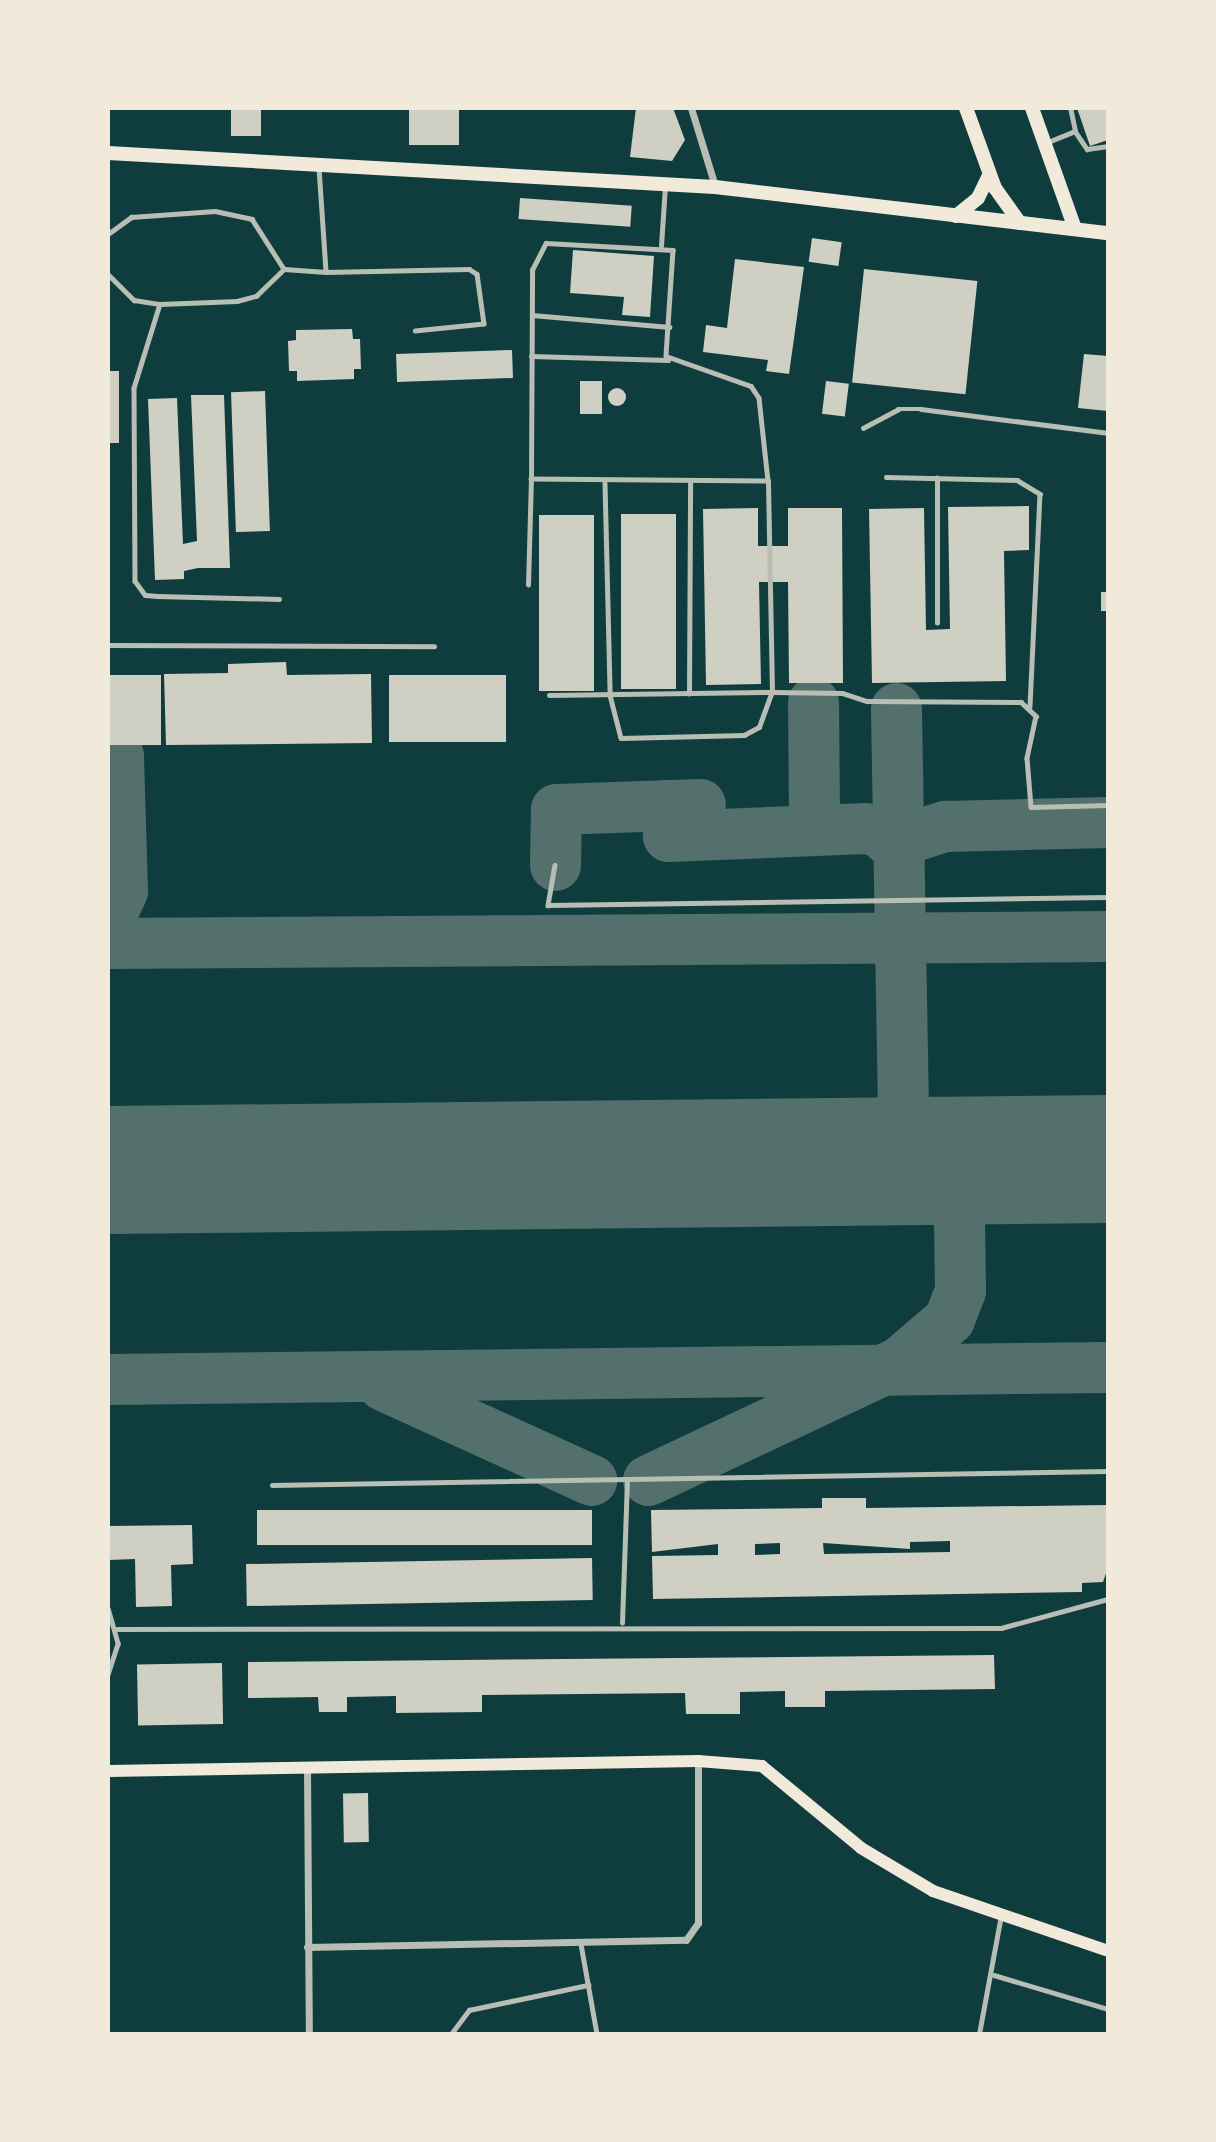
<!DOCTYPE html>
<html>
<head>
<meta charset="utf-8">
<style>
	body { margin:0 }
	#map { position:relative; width:1216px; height:2142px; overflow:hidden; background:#0f3d3e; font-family:Signika,sans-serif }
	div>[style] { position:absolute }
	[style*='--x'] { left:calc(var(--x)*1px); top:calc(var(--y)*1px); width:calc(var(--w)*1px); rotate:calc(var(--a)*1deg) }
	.taxiway>* { height:51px; margin:-25.5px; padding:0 25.5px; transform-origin:25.5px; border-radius:25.5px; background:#53706d }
	.runway>* { height:128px; margin:-64px; padding:0 64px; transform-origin:64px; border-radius:64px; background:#53706d }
	.building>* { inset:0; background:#cfcfc3; transform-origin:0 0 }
	.round { border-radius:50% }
	.service>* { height:4.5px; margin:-2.25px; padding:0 2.25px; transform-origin:2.25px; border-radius:2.25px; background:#b8beb3 }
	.minor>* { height:7px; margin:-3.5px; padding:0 3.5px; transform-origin:3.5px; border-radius:3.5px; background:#b8beb3 }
	.secondary>* { height:12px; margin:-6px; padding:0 6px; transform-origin:6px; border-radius:6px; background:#f1e9da }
	.primary>* { height:14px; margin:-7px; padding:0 7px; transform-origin:7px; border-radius:7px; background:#f1e9da }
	span { translate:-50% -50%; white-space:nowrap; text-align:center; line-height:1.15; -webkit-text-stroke:7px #f1e9da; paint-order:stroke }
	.frame { position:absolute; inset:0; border:110px solid #f1e9da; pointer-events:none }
</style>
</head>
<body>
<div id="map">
	<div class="taxiway">
		<i style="--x:666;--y:805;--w:31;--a:86"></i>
		<i style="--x:668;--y:836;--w:197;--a:-2.3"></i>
		<i style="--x:865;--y:828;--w:14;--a:12"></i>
		<i style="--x:879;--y:831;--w:26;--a:43"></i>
		<i style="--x:898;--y:849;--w:14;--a:-51"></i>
		<i style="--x:907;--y:838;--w:40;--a:-18"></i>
		<i style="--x:945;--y:826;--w:163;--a:-1.4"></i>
		<i style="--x:801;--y:830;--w:20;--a:-49"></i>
		<i style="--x:814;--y:815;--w:113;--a:-90.5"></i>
		<i style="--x:555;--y:865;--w:56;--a:-89"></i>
		<i style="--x:556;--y:809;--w:144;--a:-2"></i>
		<i style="--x:108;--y:922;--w:34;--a:-66"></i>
		<i style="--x:122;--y:891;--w:136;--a:-91.7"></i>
		<i style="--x:108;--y:943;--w:1000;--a:-0.4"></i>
		<i style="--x:878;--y:1162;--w:57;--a:-63.9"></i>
		<i style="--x:903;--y:1111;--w:403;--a:-91"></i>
		<i style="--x:959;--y:1219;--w:43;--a:-72.4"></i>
		<i style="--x:972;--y:1178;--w:25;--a:-47"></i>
		<i style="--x:108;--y:1379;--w:1000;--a:-0.69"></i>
		<i style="--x:383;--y:1385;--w:229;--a:24.5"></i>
		<i style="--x:648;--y:1480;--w:277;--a:-25.2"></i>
		<i style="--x:899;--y:1362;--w:66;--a:-40.7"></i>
		<i style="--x:949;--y:1319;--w:31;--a:-69"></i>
		<i style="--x:960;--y:1290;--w:71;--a:-90.8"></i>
		<i style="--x:959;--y:1219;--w:122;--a:-117.4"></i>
	</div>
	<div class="runway">
		<i style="--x:108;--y:1170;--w:1000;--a:-0.63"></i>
	</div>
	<div class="building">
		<i style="left:231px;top:108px;width:30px;height:28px"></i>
		<i style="left:409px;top:108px;width:50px;height:37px"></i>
		<i style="clip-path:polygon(636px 108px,673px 108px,685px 140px,672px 161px,630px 157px)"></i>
		<i style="clip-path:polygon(1077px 108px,1108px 108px,1108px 140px,1090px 146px)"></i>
		<i style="left:520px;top:198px;width:112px;height:21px;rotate:4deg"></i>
		<i style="left:812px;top:238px;width:30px;height:24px;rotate:8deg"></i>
		<i style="clip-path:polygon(573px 250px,654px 256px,650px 317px,622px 315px,624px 297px,570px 293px)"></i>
		<i style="clip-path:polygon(735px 259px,804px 267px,789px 374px,766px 371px,768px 360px,703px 352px,706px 325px,727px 328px)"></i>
		<i style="left:864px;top:269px;width:114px;height:114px;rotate:6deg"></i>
		<i style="clip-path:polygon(352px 329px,353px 339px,360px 339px,361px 369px,354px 369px,354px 379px,297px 381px,297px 371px,289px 371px,288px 341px,296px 340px,296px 330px)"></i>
		<i style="left:512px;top:350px;width:28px;height:116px;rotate:88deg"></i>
		<i style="clip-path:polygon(1084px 354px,1108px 356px,1108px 411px,1078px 408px)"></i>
		<i style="left:108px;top:371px;width:11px;height:72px"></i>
		<i style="left:580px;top:381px;width:22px;height:33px"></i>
		<i style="left:826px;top:381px;width:23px;height:33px;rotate:7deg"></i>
		<i class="round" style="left:608px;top:388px;width:18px;height:18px"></i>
		<i style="left:265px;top:391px;width:140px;height:34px;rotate:88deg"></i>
		<i style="clip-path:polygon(191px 395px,224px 395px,230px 568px,198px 568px,184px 571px,184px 579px,155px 580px,148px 399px,177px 398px,183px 544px,197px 541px)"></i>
		<i style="clip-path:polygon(1029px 506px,1029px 550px,1004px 551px,1006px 681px,872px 683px,869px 509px,924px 508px,926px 630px,950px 629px,948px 507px)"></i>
		<i style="clip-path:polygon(758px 508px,758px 546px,788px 546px,788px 508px,842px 508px,843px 683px,789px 683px,788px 582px,759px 582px,761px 684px,706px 685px,703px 509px)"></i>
		<i style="left:621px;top:514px;width:55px;height:175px"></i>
		<i style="left:539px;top:515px;width:55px;height:176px"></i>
		<i style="left:1101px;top:592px;width:7px;height:19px"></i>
		<i style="clip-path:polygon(286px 662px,287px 675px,371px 674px,372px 743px,166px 745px,164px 674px,228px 673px,228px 664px)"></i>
		<i style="left:108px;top:675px;width:53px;height:70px"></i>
		<i style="left:389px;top:675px;width:117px;height:67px"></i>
		<i style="clip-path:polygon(evenodd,822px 1498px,866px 1498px,866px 1508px,1108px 1505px,1108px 1568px,1103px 1582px,1082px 1583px,1082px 1592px,653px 1599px,652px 1556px,718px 1555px,718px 1544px,652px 1552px,651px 1510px,822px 1508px,822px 1498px,950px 1541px,950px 1552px,824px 1554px,823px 1543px,910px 1549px,910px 1542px,950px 1541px,822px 1498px,780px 1543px,780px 1554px,755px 1555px,755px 1544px,780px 1543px)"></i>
		<i style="left:592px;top:1510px;width:35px;height:335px;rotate:90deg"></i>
		<i style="clip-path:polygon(192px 1525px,193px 1564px,171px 1565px,172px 1606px,136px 1607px,135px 1559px,108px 1560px,108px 1526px)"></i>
		<i style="left:592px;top:1558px;width:42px;height:346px;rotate:89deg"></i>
		<i style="clip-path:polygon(994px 1655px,995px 1689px,825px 1691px,825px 1707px,785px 1707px,785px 1691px,740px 1692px,740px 1714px,686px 1714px,685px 1693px,482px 1695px,482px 1712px,396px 1713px,396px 1696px,347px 1697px,347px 1712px,319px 1712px,318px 1697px,248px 1698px,248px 1662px)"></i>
		<i style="left:222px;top:1663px;width:61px;height:85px;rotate:89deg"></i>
		<i style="left:368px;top:1793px;width:49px;height:25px;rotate:89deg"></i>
	</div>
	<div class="service">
		<i style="--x:1075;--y:131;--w:22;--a:56"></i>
		<i style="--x:1087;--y:149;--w:21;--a:-8"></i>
		<i style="--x:1048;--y:142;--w:29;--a:-22"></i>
		<i style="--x:1075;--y:131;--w:24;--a:-102"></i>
		<i style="--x:319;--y:168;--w:104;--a:86.1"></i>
		<i style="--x:326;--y:272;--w:143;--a:-1.2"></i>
		<i style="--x:469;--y:269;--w:9;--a:32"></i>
		<i style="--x:477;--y:274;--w:50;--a:82"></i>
		<i style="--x:484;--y:324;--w:69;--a:174.2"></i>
		<i style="--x:108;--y:234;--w:29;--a:-36"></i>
		<i style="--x:131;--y:217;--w:84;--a:-4.1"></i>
		<i style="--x:215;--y:211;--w:38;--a:12"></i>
		<i style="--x:252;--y:219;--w:59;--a:57.4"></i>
		<i style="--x:546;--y:243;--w:127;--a:3.2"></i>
		<i style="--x:673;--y:250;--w:106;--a:93.8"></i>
		<i style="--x:666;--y:356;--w:90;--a:19.4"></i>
		<i style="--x:751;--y:386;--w:14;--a:56"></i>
		<i style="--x:759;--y:398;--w:83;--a:83.8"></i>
		<i style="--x:768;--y:481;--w:237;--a:-179.5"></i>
		<i style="--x:531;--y:479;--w:209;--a:-89.7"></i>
		<i style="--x:532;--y:270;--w:30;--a:-63"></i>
		<i style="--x:661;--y:246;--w:61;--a:-86.2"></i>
		<i style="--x:108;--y:274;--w:37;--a:45"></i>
		<i style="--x:134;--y:300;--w:26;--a:9"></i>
		<i style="--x:160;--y:304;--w:77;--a:-2.2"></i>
		<i style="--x:237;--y:301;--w:20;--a:-15"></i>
		<i style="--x:256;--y:296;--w:39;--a:-44"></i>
		<i style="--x:284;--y:269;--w:42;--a:4.1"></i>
		<i style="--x:160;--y:304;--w:88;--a:107.2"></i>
		<i style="--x:134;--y:388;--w:193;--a:89.7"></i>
		<i style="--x:135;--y:581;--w:17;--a:54"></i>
		<i style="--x:145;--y:595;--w:12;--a:5"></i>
		<i style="--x:157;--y:596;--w:122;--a:1.4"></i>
		<i style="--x:532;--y:315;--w:138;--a:5"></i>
		<i style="--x:531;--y:356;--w:137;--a:1.7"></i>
		<i style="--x:863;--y:428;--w:40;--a:-28"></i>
		<i style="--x:898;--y:409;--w:23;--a:0"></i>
		<i style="--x:921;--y:409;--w:189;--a:7.3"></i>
		<i style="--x:886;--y:477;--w:131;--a:1.3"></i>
		<i style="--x:1017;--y:480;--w:27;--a:31"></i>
		<i style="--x:1040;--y:494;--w:213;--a:92.7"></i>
		<i style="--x:605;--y:483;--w:212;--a:88.6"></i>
		<i style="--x:610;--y:695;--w:44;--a:75.7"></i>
		<i style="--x:621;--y:738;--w:123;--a:-1.4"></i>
		<i style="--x:744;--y:735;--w:17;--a:-28"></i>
		<i style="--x:759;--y:727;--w:37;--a:-70"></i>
		<i style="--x:772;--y:692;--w:70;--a:0.8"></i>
		<i style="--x:842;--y:693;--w:26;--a:18"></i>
		<i style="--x:867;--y:701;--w:154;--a:0.4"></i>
		<i style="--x:1021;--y:702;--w:21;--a:43"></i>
		<i style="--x:1036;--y:716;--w:43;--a:102.1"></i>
		<i style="--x:1027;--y:758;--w:49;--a:85.3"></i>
		<i style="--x:1031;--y:807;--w:77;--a:-1.5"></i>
		<i style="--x:528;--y:585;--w:106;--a:-88.4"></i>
		<i style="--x:937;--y:623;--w:145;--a:-90"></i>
		<i style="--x:108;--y:645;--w:326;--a:0.2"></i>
		<i style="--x:689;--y:694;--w:211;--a:-89.7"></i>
		<i style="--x:549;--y:695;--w:223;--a:-0.8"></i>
		<i style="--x:772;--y:692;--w:211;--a:-91.1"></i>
		<i style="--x:555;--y:865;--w:41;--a:99.9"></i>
		<i style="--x:548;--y:905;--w:560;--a:-0.82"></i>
		<i style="--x:272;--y:1485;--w:836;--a:-0.96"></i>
		<i style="--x:108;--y:1608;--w:37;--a:74"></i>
		<i style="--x:118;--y:1644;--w:32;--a:108"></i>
		<i style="--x:622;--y:1623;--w:143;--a:-88"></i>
		<i style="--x:117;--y:1629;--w:884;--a:-0.06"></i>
		<i style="--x:1001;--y:1628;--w:111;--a:-15.2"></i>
		<i style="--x:581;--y:1944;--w:91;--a:79.9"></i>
		<i style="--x:994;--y:1975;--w:119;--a:16.6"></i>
		<i style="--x:451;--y:2034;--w:30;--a:-53"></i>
		<i style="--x:469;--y:2010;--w:122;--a:-11.9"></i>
		<i style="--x:979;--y:2034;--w:121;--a:-79.5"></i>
	</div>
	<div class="minor">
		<i style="--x:691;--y:108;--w:82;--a:72.9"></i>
		<i style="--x:307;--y:1768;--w:266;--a:89.6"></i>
		<i style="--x:307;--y:1947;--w:379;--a:-1.1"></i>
		<i style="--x:686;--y:1940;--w:21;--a:-55"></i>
		<i style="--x:698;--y:1923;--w:162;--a:-90"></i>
	</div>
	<div class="secondary">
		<i style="--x:108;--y:1771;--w:590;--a:-0.97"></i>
		<i style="--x:698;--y:1761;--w:64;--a:4.5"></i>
		<i style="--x:762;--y:1766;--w:129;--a:39.6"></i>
		<i style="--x:861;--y:1848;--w:84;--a:30.8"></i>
		<i style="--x:933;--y:1891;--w:185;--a:18.9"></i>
	</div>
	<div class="primary">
		<i style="--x:966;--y:108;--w:85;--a:70.1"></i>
		<i style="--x:995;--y:188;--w:43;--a:54.5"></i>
		<i style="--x:1032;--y:108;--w:128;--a:70.4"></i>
		<i style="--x:108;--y:153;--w:608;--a:3.21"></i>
		<i style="--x:715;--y:187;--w:396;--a:6.7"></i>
		<i style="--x:956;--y:216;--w:28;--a:-39"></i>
		<i style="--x:978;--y:198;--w:25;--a:-64"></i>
	</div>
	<div class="frame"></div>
</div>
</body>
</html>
